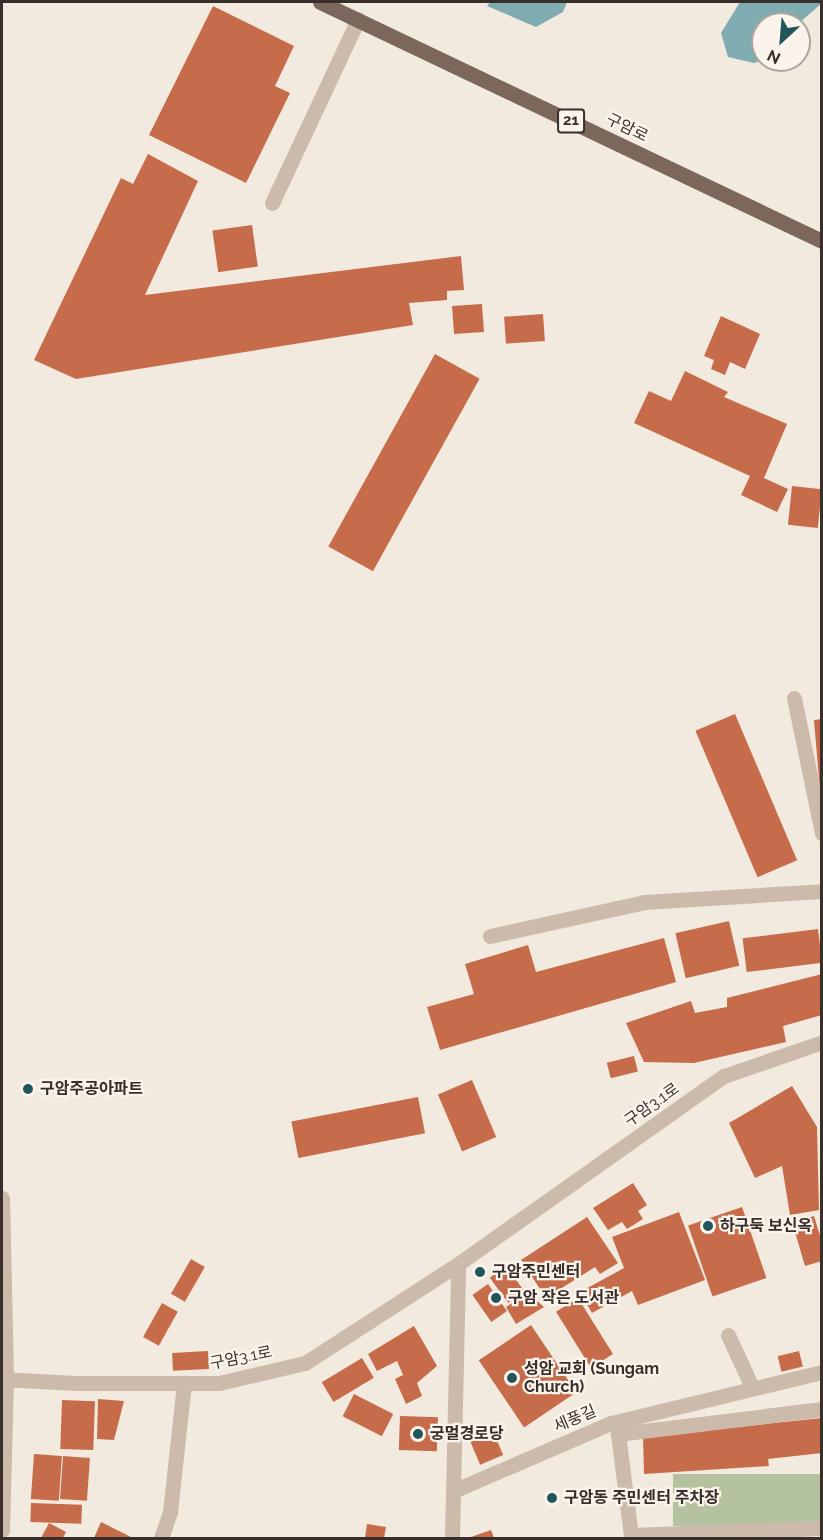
<!DOCTYPE html>
<html>
<head>
<meta charset="utf-8">
<style>
	body { margin:0 }
	#map { position:relative; width:823px; height:1540px; overflow:hidden; background:#f3eadf; font-family:Raleway,"Noto Sans KR",sans-serif }
	div>[style] { position:absolute }
	[style*='--x'] { left:calc(var(--x)*1px); top:calc(var(--y)*1px); width:calc(var(--w)*1px); rotate:calc(var(--a)*1deg) }
	.green>* { inset:0; background:#b5c29f; transform-origin:0 0 }
	.water>* { inset:0; background:#7eacb0 }
	.building>* { inset:0; background:#c66c4a; transform-origin:0 0 }
	.minor>* { height:15px; margin:-7.5px; padding:0 7.5px; transform-origin:7.5px; border-radius:7.5px; background:#ccbbab }
	.major>* { height:15px; margin:-7.5px; padding:0 7.5px; transform-origin:7.5px; border-radius:7.5px; background:#7b675b }
	.dots>* { width:16px; height:16px; translate:-50% -50%; box-sizing:border-box; border:3px solid #faf4ec; border-radius:50% }
	span { translate:-50% -50%; white-space:nowrap; text-align:center; line-height:1.15; -webkit-text-stroke:4.5px #faf4ec; paint-order:stroke }
	.shield-label span { padding:2px 4px; background:#faf4ec; border:2px solid; border-radius:4px; -webkit-text-stroke-width:0 }
	.shield-label { font-size:15px; color:#392f2a; font-weight:700 }
	.street-label { font-size:16px; color:#392f2a }
	.poi-label { font-size:16px; color:#392f2a; font-weight:700 }
	.left { translate:0 -50%; text-align:left }
	.frame { position:absolute; inset:0; border:3px solid #392f2a; pointer-events:none }
	.north { position:absolute; left:751px; top:12px; width:60px; height:60px; box-sizing:border-box; background:#faf4ec; border:2px solid #ada59e; border-radius:50%; rotate:206deg; font-size:16px; font-weight:700; line-height:24px; text-align:center; color:#392f2a }
	.north::after { content:''; display:block; margin:auto; width:21px; height:27px; background:#1f555b; clip-path:polygon(50% 0,100% 100%,50% 72%,0 100%) }
</style>
</head>
<body>
<div id="map">
	<div class="green">
		<i style="left:821px;top:1474px;width:52px;height:148px;rotate:90deg"></i>
	</div>
	<div class="water">
		<i style="clip-path:polygon(490px 2px,567px 2px,563px 12px,536px 27px,487px 6px)"></i>
		<i style="clip-path:polygon(740px 2px,821px 2px,822px 3px,798px 24px,763px 24px,763px 60px,754px 63px,728px 57px,721px 33px)"></i>
	</div>
	<div class="building">
		<i style="clip-path:polygon(213px 6px,294px 46px,275px 86px,290px 93px,246px 183px,149px 135px)"></i>
		<i style="clip-path:polygon(148px 154px,198px 181px,145px 295px,461px 256px,464px 290px,447px 291px,447px 300px,409px 303px,413px 325px,76px 379px,34px 360px,121px 178px,133px 184px)"></i>
		<i style="left:252px;top:225px;width:42px;height:40px;rotate:82deg"></i>
		<i style="left:482px;top:304px;width:28px;height:30px;rotate:86deg"></i>
		<i style="left:543px;top:314px;width:27px;height:39px;rotate:86deg"></i>
		<i style="clip-path:polygon(721px 316px,760px 334px,745px 369px,730px 362px,725px 375px,711px 369px,714px 360px,704px 356px)"></i>
		<i style="left:435px;top:354px;width:51px;height:220px;rotate:29deg"></i>
		<i style="clip-path:polygon(685px 371px,728px 392px,724px 397px,787px 424px,764px 478px,788px 489px,777px 512px,741px 495px,750px 476px,634px 423px,649px 391px,671px 401px)"></i>
		<i style="left:792px;top:486px;width:30px;height:39px;rotate:6deg"></i>
		<i style="left:735px;top:714px;width:159px;height:43px;rotate:67deg"></i>
		<i style="clip-path:polygon(822px 719px,822px 791px,820px 791px,814px 720px)"></i>
		<i style="left:729px;top:921px;width:46px;height:55px;rotate:77deg"></i>
		<i style="left:818px;top:929px;width:34px;height:76px;rotate:83deg"></i>
		<i style="clip-path:polygon(664px 938px,676px 982px,440px 1050px,427px 1007px,474px 994px,465px 964px,528px 945px,536px 972px)"></i>
		<i style="clip-path:polygon(822px 974px,822px 1015px,783px 1026px,786px 1042px,694px 1063px,644px 1062px,626px 1023px,691px 1001px,695px 1013px,727px 1007px,727px 998px)"></i>
		<i style="left:634px;top:1056px;width:16px;height:28px;rotate:76deg"></i>
		<i style="left:472px;top:1080px;width:62px;height:37px;rotate:67deg"></i>
		<i style="clip-path:polygon(792px 1086px,817px 1127px,819px 1210px,790px 1215px,782px 1166px,755px 1178px,729px 1123px)"></i>
		<i style="left:418px;top:1097px;width:37px;height:129px;rotate:79deg"></i>
		<i style="clip-path:polygon(633px 1183px,647px 1205px,638px 1211px,643px 1219px,627px 1229px,622px 1222px,608px 1230px,593px 1208px)"></i>
		<i style="left:742px;top:1207px;width:75px;height:57px;rotate:71deg"></i>
		<i style="clip-path:polygon(679px 1212px,705px 1280px,638px 1305px,632px 1291px,592px 1313px,580px 1292px,624px 1268px,612px 1237px)"></i>
		<i style="clip-path:polygon(814px 1216px,822px 1242px,822px 1261px,805px 1266px,792px 1222px)"></i>
		<i style="clip-path:polygon(587px 1217px,618px 1263px,600px 1274px,595px 1267px,546px 1298px,521px 1260px)"></i>
		<i style="left:191px;top:1259px;width:16px;height:40px;rotate:30deg"></i>
		<i style="left:506px;top:1266px;width:31px;height:20px;rotate:54deg"></i>
		<i style="left:488px;top:1284px;width:33px;height:19px;rotate:55deg"></i>
		<i style="clip-path:polygon(528px 1293px,544px 1307px,516px 1324px,506px 1307px)"></i>
		<i style="left:578px;top:1298px;width:66px;height:26px;rotate:58deg"></i>
		<i style="left:162px;top:1303px;width:18px;height:39px;rotate:29deg"></i>
		<i style="left:531px;top:1325px;width:81px;height:63px;rotate:56deg"></i>
		<i style="clip-path:polygon(414px 1326px,437px 1366px,417px 1383px,422px 1396px,406px 1404px,395px 1379px,403px 1375px,397px 1361px,377px 1371px,368px 1354px)"></i>
		<i style="left:208px;top:1351px;width:18px;height:36px;rotate:87deg"></i>
		<i style="left:799px;top:1351px;width:16px;height:22px;rotate:76deg"></i>
		<i style="left:362px;top:1358px;width:23px;height:47px;rotate:59deg"></i>
		<i style="left:354px;top:1394px;width:44px;height:25px;rotate:27deg"></i>
		<i style="clip-path:polygon(98px 1399px,124px 1401px,114px 1440px,97px 1439px)"></i>
		<i style="left:62px;top:1400px;width:33px;height:49px;rotate:2deg"></i>
		<i style="left:400px;top:1416px;width:38px;height:34px;rotate:2deg"></i>
		<i style="clip-path:polygon(822px 1418px,822px 1453px,768px 1459px,769px 1466px,644px 1474px,643px 1437px)"></i>
		<i style="left:493px;top:1431px;width:26px;height:25px;rotate:67deg"></i>
		<i style="left:34px;top:1454px;width:28px;height:45px;rotate:4deg"></i>
		<i style="left:63px;top:1456px;width:27px;height:43px;rotate:4deg"></i>
		<i style="left:31px;top:1503px;width:51px;height:19px;rotate:2deg"></i>
		<i style="clip-path:polygon(101px 1522px,133px 1538px,94px 1538px)"></i>
		<i style="clip-path:polygon(49px 1523px,66px 1532px,63px 1538px,41px 1538px)"></i>
		<i style="clip-path:polygon(367px 1524px,386px 1527px,384px 1538px,365px 1538px)"></i>
		<i style="clip-path:polygon(491px 1530px,494px 1538px,468px 1538px)"></i>
	</div>
	<div class="minor">
		<i style="--x:272;--y:203;--w:203;--a:-64.9"></i>
		<i style="--x:794;--y:698;--w:138;--a:78.3"></i>
		<i style="--x:490;--y:936;--w:158;--a:-12.4"></i>
		<i style="--x:644;--y:902;--w:178;--a:-3.5"></i>
		<i style="--x:2;--y:1198;--w:181;--a:88.7"></i>
		<i style="--x:6;--y:1379;--w:151;--a:91.5"></i>
		<i style="--x:728;--y:1335;--w:57;--a:65.2"></i>
		<i style="--x:2;--y:1379;--w:73;--a:3.1"></i>
		<i style="--x:75;--y:1383;--w:144;--a:0"></i>
		<i style="--x:219;--y:1383;--w:88;--a:-13.1"></i>
		<i style="--x:305;--y:1363;--w:182;--a:-32.9"></i>
		<i style="--x:458;--y:1264;--w:326;--a:-35.3"></i>
		<i style="--x:724;--y:1076;--w:104;--a:-19.1"></i>
		<i style="--x:822;--y:1409;--w:206;--a:173"></i>
		<i style="--x:618;--y:1434;--w:102;--a:82.7"></i>
		<i style="--x:631;--y:1535;--w:191;--a:-2.1"></i>
		<i style="--x:453;--y:1491;--w:172;--a:-23.3"></i>
		<i style="--x:611;--y:1423;--w:217;--a:-13.6"></i>
		<i style="--x:161;--y:1538;--w:28;--a:-71"></i>
		<i style="--x:170;--y:1512;--w:130;--a:-83.8"></i>
		<i style="--x:452;--y:1538;--w:274;--a:-88.7"></i>
	</div>
	<div class="major">
		<i style="--x:320;--y:2;--w:556;--a:25.46"></i>
	</div>
	<div class="dots">
		<i style="left:28px;top:1089px;background:#1f555b"></i>
		<i style="left:708px;top:1226px;background:#1f555b"></i>
		<i style="left:480px;top:1272px;background:#1f555b"></i>
		<i style="left:496px;top:1298px;background:#1f555b"></i>
		<i style="left:512px;top:1378px;background:#1f555b"></i>
		<i style="left:418px;top:1434px;background:#1f555b"></i>
		<i style="left:552px;top:1498px;background:#1f555b"></i>
	</div>
	<div class="shield-label">
		<span style="left:571px;top:121px">21</span>
	</div>
	<div class="street-label">
		<span style="left:627px;top:128px;rotate:26deg">구암로</span>
		<span style="left:652px;top:1105px;rotate:-35deg">구암3.1로</span>
		<span style="left:241px;top:1358px;rotate:-11deg">구암3.1로</span>
		<span style="left:575px;top:1419px;rotate:-23deg">세풍길</span>
	</div>
	<div class="poi-label">
		<span class="left" style="left:40px;top:1089px">구암주공아파트</span>
		<span class="left" style="left:720px;top:1226px">하구둑 보신옥</span>
		<span class="left" style="left:492px;top:1272px">구암주민센터</span>
		<span class="left" style="left:508px;top:1298px">구암 작은 도서관</span>
		<span class="left" style="left:524px;top:1378px">성암 교회 (Sungam<br>Church)</span>
		<span class="left" style="left:430px;top:1434px">궁멀경로당</span>
		<span class="left" style="left:564px;top:1498px">구암동 주민센터 주차장</span>
	</div>
	<div class="frame"></div>
	<div class="north">N</div>
</div>
</body>
</html>
